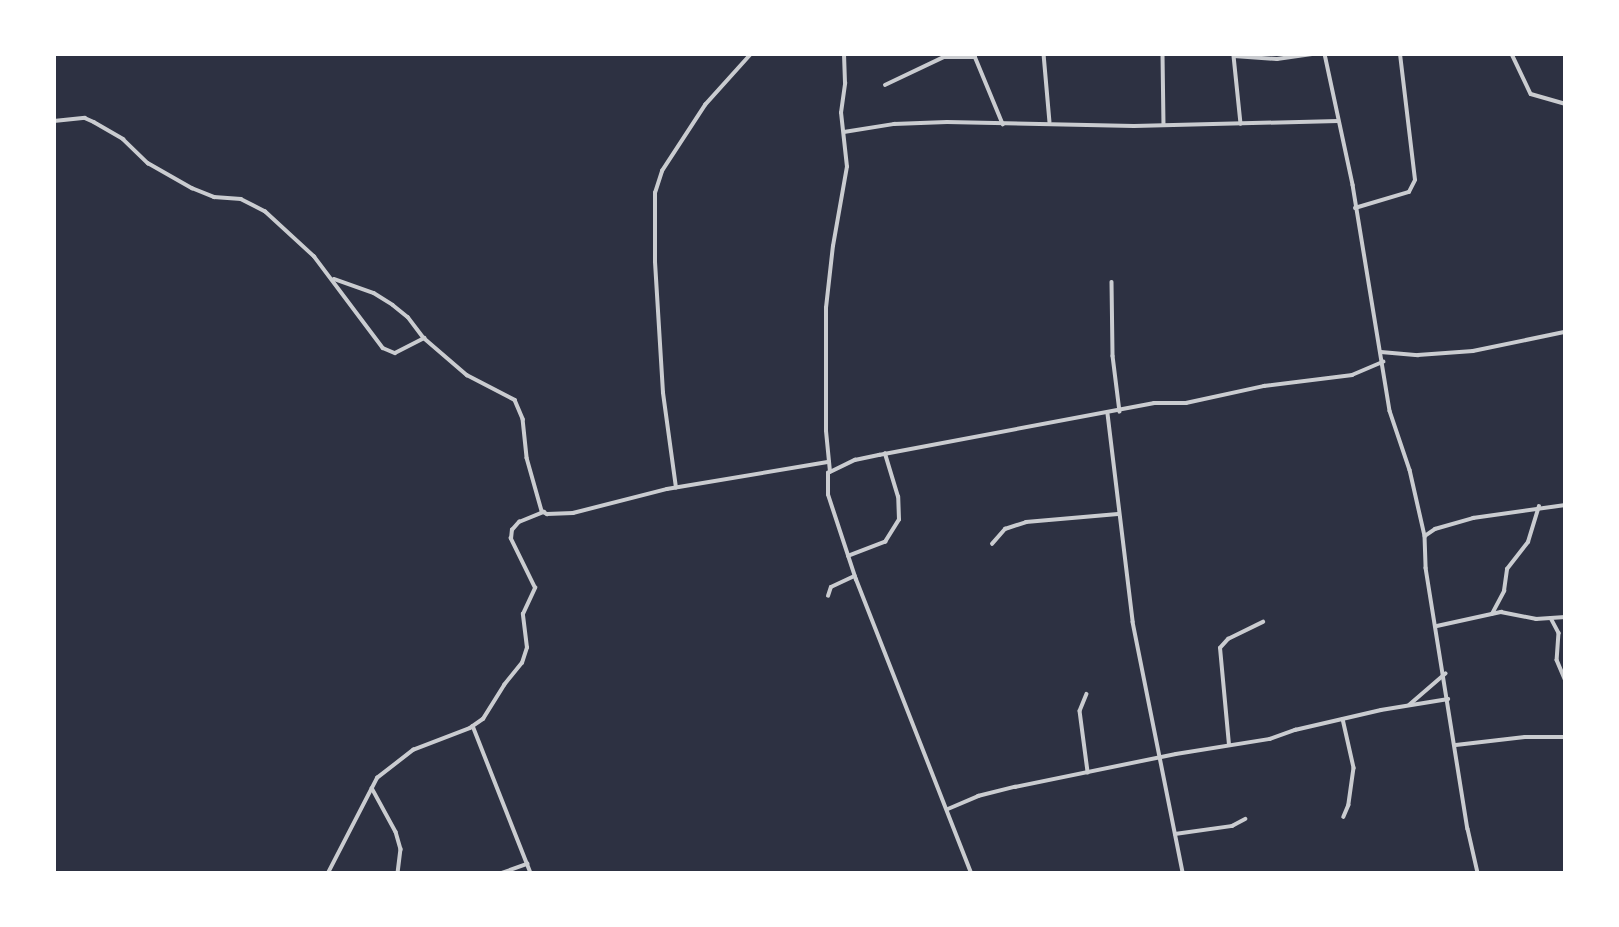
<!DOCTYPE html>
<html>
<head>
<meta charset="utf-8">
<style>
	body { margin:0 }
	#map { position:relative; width:1619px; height:927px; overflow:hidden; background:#2d3142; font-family:"Source Sans 3",sans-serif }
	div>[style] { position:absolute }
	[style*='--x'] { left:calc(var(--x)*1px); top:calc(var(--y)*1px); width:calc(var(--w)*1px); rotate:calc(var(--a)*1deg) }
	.minor>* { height:3.5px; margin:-1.75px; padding:0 1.75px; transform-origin:1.75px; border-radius:1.75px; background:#caccd0 }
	span { translate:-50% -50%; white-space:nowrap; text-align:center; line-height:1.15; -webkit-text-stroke:5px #fff; paint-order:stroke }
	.frame { position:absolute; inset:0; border:56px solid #fff; pointer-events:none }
</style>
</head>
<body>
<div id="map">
	<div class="minor">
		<i style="--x:974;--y:54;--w:76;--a:67.5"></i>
		<i style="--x:1044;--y:54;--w:68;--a:85"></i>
		<i style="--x:1163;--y:54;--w:71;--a:89.2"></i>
		<i style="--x:1325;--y:54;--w:134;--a:77.9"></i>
		<i style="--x:1353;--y:185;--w:229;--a:80.7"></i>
		<i style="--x:1390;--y:411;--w:62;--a:71.3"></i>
		<i style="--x:1410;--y:470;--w:68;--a:77.2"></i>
		<i style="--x:1425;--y:536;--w:32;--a:88"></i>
		<i style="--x:1426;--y:568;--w:264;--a:80.9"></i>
		<i style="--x:1468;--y:829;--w:45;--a:77.2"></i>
		<i style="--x:1512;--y:54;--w:44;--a:64.6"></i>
		<i style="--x:1531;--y:94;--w:35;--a:16"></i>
		<i style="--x:1234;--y:56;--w:43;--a:4"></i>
		<i style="--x:1277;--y:59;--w:35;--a:-8"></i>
		<i style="--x:1234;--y:56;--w:68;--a:84.1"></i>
		<i style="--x:885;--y:85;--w:65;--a:-25.4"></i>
		<i style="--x:944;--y:57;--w:31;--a:0"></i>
		<i style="--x:54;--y:121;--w:31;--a:-6"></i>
		<i style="--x:85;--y:118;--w:10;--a:24"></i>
		<i style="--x:94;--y:122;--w:34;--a:30"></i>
		<i style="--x:123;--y:139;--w:35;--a:44"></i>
		<i style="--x:148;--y:163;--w:51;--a:29.6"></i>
		<i style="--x:192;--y:188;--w:24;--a:22"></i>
		<i style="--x:214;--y:197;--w:27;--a:4"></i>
		<i style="--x:241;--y:199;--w:27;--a:27"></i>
		<i style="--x:265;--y:211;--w:67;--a:42.6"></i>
		<i style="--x:314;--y:256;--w:115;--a:53.1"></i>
		<i style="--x:383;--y:348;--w:13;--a:23"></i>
		<i style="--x:395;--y:353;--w:33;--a:-27"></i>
		<i style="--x:424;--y:338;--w:57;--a:40.7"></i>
		<i style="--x:467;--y:375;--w:54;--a:27.5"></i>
		<i style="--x:515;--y:400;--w:21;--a:67"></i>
		<i style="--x:523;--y:419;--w:39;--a:84"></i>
		<i style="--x:527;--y:458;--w:55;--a:74.2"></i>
		<i style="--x:542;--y:511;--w:6;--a:31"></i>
		<i style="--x:547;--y:514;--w:26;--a:-2"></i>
		<i style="--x:573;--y:513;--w:97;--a:-14.3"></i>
		<i style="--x:667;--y:489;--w:164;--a:-9.5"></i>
		<i style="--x:844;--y:132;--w:51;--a:-9.1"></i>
		<i style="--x:894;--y:124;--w:53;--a:-2.2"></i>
		<i style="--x:947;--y:122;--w:187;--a:1.2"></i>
		<i style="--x:1134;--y:126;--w:204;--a:-1.4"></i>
		<i style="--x:1355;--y:208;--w:56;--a:-16.5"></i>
		<i style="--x:1409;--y:192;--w:13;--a:-63"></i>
		<i style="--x:1415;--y:180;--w:127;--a:-96.8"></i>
		<i style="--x:334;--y:279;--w:42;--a:19.3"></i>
		<i style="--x:374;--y:293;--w:22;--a:32"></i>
		<i style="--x:393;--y:305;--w:19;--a:39"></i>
		<i style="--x:408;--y:317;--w:26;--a:53"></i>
		<i style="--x:1112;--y:282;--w:74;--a:89.2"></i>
		<i style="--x:1113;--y:356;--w:56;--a:82.9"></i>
		<i style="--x:1381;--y:352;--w:37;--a:5"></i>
		<i style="--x:1418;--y:355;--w:55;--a:-4.2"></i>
		<i style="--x:1473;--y:351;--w:94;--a:-11.7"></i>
		<i style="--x:1108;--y:414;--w:209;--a:83.1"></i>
		<i style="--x:1133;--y:622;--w:256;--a:78.7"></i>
		<i style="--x:830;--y:472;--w:41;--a:-95.6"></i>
		<i style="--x:826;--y:431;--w:123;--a:-90"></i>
		<i style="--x:826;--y:308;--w:62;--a:-83.6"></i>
		<i style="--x:833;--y:246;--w:80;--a:-80"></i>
		<i style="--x:847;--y:167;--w:54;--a:-96.3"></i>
		<i style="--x:841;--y:113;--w:30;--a:-82"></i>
		<i style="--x:845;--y:83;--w:29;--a:-92"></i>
		<i style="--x:676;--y:488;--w:96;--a:-97.8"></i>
		<i style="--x:663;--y:393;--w:131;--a:-93.5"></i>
		<i style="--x:655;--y:262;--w:69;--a:-90"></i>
		<i style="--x:655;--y:193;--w:23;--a:-72"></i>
		<i style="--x:662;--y:171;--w:79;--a:-56.9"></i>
		<i style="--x:705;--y:105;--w:69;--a:-48"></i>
		<i style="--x:1425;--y:536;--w:12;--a:-35"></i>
		<i style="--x:1435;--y:529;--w:40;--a:-16"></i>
		<i style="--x:1473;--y:518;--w:93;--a:-8"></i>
		<i style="--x:992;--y:544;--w:20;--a:-49"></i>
		<i style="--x:1005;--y:529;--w:22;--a:-18"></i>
		<i style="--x:1026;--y:522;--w:92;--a:-5"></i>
		<i style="--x:848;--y:556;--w:40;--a:-21"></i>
		<i style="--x:885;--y:542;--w:26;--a:-58"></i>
		<i style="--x:899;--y:520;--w:23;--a:-92"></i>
		<i style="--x:898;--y:497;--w:45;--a:-106.8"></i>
		<i style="--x:828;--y:596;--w:9;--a:-72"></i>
		<i style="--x:831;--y:587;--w:26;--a:-25"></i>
		<i style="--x:1492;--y:614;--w:26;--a:-62"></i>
		<i style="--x:1504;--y:591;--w:22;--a:-82"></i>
		<i style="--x:1507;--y:569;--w:34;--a:-52"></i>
		<i style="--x:1528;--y:542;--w:37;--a:-73"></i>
		<i style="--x:1551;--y:618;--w:17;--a:62"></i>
		<i style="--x:1559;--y:633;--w:27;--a:94"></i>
		<i style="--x:1557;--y:660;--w:21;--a:67"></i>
		<i style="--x:1437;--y:626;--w:66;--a:-12.3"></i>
		<i style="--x:1501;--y:612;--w:36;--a:11"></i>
		<i style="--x:1536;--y:619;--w:29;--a:-4"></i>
		<i style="--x:1087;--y:694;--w:18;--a:112"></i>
		<i style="--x:1080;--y:711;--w:62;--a:82.5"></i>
		<i style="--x:1409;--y:705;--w:48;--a:-40.7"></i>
		<i style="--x:1343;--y:719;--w:50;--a:77.3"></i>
		<i style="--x:1354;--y:768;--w:37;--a:98"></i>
		<i style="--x:1349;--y:805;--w:13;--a:113"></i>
		<i style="--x:473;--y:726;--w:158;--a:68.5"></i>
		<i style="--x:1229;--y:745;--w:97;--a:-95.3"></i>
		<i style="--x:1220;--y:648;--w:12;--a:-48"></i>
		<i style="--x:1228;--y:639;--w:39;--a:-26"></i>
		<i style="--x:1456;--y:745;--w:69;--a:-6.6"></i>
		<i style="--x:1525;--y:737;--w:40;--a:0"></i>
		<i style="--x:372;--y:788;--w:50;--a:61.4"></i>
		<i style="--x:396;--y:832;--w:18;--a:74"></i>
		<i style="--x:401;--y:849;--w:24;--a:97"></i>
		<i style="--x:948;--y:809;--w:33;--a:-23"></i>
		<i style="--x:978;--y:796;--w:38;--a:-14"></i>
		<i style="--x:1015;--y:787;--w:164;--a:-11.6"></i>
		<i style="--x:1176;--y:754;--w:95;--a:-9.1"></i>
		<i style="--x:1270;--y:739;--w:27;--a:-20"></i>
		<i style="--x:1295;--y:730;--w:88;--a:-13.1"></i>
		<i style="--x:1381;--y:710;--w:68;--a:-9.3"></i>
		<i style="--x:1175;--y:834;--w:58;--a:-8"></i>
		<i style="--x:1232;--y:826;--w:15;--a:-28"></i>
		<i style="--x:328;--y:873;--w:107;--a:-62.7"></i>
		<i style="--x:377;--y:778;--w:46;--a:-37.9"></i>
		<i style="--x:413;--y:750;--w:61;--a:-21.1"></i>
		<i style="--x:470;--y:728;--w:16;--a:-35"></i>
		<i style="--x:483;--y:719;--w:40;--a:-58"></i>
		<i style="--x:504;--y:685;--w:28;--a:-51"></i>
		<i style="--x:522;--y:663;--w:16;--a:-72"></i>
		<i style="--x:527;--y:648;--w:34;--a:-97"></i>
		<i style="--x:523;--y:614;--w:29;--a:-65"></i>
		<i style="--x:535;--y:588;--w:55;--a:-116.1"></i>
		<i style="--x:511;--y:539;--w:9;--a:-84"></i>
		<i style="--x:512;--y:530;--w:11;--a:-49"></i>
		<i style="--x:519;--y:522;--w:27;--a:-22"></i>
		<i style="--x:502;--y:873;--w:27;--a:-20"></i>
		<i style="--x:971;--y:873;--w:315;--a:-111.4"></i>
		<i style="--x:856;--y:580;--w:89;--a:-108.2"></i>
		<i style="--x:828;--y:495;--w:22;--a:-90"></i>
		<i style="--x:828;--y:473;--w:30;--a:-26"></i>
		<i style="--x:855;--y:460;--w:25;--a:-12"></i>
		<i style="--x:879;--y:455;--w:280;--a:-10.7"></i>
		<i style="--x:1154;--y:403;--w:32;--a:0"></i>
		<i style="--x:1186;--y:403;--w:80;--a:-12.3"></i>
		<i style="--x:1264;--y:386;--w:89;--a:-7.1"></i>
		<i style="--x:1352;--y:375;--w:34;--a:-23"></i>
	</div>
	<div class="frame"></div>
</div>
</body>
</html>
